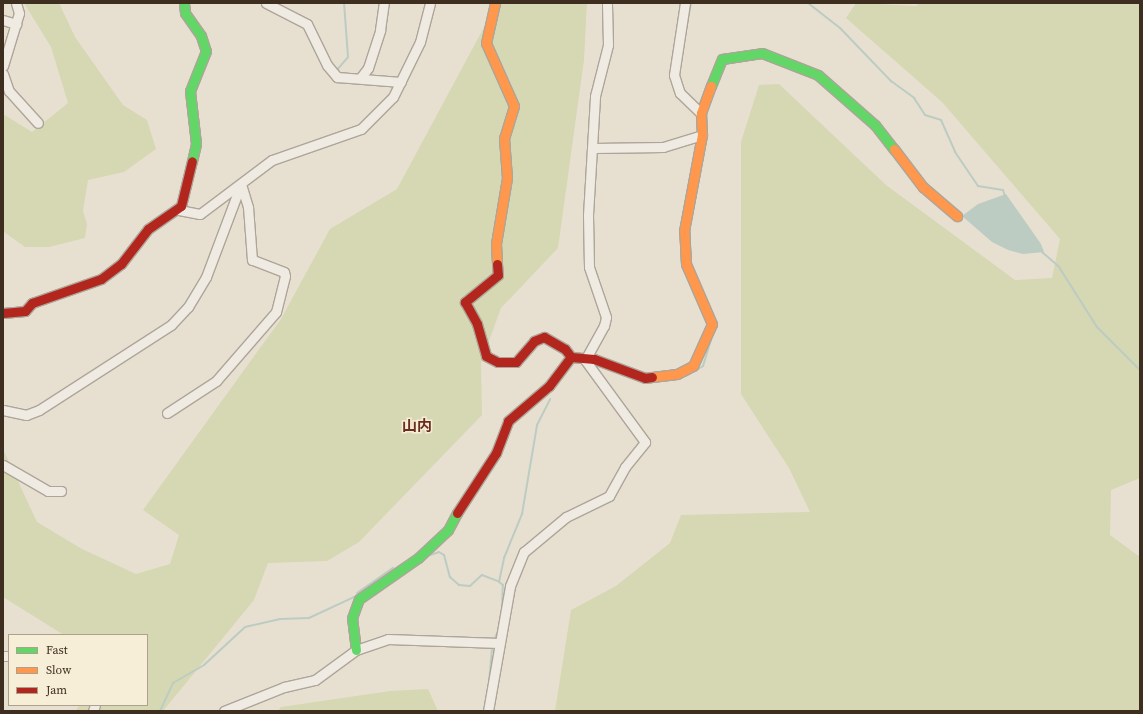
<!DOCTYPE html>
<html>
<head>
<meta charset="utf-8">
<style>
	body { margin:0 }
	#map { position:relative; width:1143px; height:714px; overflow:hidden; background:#e7e0d1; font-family:"Source Serif 4","Noto Sans JP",serif }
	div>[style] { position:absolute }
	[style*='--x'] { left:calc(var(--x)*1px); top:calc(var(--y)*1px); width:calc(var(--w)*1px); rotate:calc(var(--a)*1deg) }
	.green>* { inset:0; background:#d6d7b3 }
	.water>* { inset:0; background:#bcccc2 }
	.stream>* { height:2px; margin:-1px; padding:0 1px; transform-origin:1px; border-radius:1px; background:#bcccc2 }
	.roads { filter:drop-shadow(1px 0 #ada599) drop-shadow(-1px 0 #ada599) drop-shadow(0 1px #ada599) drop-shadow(0 -1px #ada599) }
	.street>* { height:9px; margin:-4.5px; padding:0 4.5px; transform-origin:4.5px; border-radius:4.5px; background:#efebe3 }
	.fast>* { height:9px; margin:-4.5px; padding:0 4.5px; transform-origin:4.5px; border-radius:4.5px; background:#63d668 }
	.slow>* { height:9px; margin:-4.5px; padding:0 4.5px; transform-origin:4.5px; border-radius:4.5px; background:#ff974d }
	.jam>* { height:9px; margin:-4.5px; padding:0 4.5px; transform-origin:4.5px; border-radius:4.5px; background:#b3261e }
	span { translate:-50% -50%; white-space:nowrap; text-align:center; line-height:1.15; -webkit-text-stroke:3px #f7eed8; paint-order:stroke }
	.neighbourhood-label { font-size:15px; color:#6b2e1e; font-weight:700 }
	.frame { position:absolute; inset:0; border:4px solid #3d2e20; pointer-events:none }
	.legend { position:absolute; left:8px; top:634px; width:140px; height:72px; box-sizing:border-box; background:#f7eed8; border:1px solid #ada18e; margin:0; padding:5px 7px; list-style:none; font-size:12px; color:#3d2e20 }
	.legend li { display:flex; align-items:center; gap:8px; height:20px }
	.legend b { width:20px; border:1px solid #ada18e }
</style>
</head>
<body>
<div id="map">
	<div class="green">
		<i style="clip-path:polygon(24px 3px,59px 3px,75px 37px,123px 105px,147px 120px,156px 149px,124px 172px,88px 180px,83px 211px,87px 224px,85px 238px,49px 247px,25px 247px,4px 232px,3px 226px,3px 114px,32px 132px,68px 103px,51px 47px)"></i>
		<i style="clip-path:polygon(497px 3px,587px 3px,584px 60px,558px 248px,501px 308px,481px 363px,482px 415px,359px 542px,327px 561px,268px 563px,254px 600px,163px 711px,76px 711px,79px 705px,147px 705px,147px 635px,64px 635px,3px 597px,3px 449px,37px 522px,82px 549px,136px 574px,170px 564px,179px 535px,143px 510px,281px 319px,330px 229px,397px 189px)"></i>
		<i style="clip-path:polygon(856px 3px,916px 6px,920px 3px,1140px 3px,1140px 478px,1111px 490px,1110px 535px,1140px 557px,1140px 711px,555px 711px,571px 610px,616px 586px,670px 543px,681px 515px,810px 512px,789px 468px,741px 394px,741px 142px,759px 85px,779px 84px,886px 185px,1015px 280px,1052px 278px,1060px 239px,942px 102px,846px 18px)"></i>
		<i style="clip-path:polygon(428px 689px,438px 711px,278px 711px,281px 707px,390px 691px)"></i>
	</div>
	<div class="water">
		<i style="clip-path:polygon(1006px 194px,1041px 244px,1044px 252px,1023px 254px,1008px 250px,992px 242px,962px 216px,978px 204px)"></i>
	</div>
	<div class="stream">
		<i style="--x:808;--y:3;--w:41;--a:38"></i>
		<i style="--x:840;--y:28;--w:74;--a:46.1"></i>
		<i style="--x:891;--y:81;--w:29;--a:36"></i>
		<i style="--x:914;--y:98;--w:20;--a:57"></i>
		<i style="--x:925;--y:115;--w:17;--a:17"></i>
		<i style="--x:941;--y:120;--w:35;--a:66"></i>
		<i style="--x:955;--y:152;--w:41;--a:55.9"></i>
		<i style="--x:978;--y:186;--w:25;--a:9"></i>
		<i style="--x:1003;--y:190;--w:6;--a:72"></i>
		<i style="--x:681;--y:57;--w:55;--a:-79.5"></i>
		<i style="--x:336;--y:71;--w:18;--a:-49"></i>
		<i style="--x:348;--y:57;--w:54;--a:-94.2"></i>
		<i style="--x:707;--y:110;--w:18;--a:90"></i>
		<i style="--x:1042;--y:252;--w:23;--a:41"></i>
		<i style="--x:1059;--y:267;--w:71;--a:57.7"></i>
		<i style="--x:1097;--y:327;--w:61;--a:45"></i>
		<i style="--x:686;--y:376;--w:20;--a:-30"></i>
		<i style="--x:703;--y:366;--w:27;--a:-73"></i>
		<i style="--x:430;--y:555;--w:9;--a:-18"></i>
		<i style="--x:439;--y:552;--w:6;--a:31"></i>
		<i style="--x:444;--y:555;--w:23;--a:75"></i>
		<i style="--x:450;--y:577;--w:12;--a:42"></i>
		<i style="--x:459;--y:585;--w:11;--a:5"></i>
		<i style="--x:470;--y:586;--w:16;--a:-43"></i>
		<i style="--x:482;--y:575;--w:17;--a:21"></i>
		<i style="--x:357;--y:593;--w:44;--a:-34.8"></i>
		<i style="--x:502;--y:609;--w:24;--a:-88"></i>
		<i style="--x:503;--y:585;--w:5;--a:-143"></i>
		<i style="--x:499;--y:582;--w:25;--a:-78"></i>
		<i style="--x:504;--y:558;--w:48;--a:-67.8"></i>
		<i style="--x:522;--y:514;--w:90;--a:-80.4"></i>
		<i style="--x:537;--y:425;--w:29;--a:-63"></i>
		<i style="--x:494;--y:640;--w:10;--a:-66"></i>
		<i style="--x:489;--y:683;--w:37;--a:-85"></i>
		<i style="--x:160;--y:711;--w:31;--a:-65"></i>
		<i style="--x:173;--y:683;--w:36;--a:-30"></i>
		<i style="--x:204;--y:665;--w:56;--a:-42.8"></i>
		<i style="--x:245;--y:627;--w:36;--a:-13"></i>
		<i style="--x:280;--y:619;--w:29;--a:-2"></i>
		<i style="--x:309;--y:618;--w:50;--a:-25"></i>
	</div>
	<div class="roads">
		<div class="street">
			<i style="--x:266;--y:3;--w:46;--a:27.1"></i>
			<i style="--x:307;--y:24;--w:46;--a:64"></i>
			<i style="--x:327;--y:65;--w:16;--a:50"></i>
			<i style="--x:337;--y:77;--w:64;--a:4.5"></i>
			<i style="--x:685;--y:3;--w:73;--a:98.7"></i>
			<i style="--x:674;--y:75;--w:19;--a:72"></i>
			<i style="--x:680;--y:93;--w:29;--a:44"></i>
			<i style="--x:3;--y:20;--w:14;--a:17"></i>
			<i style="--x:3;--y:66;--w:55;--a:-73.2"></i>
			<i style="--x:19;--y:13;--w:10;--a:-107"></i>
			<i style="--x:3;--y:74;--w:18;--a:71"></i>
			<i style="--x:9;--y:91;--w:43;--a:47.8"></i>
			<i style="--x:361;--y:77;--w:11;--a:-52"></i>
			<i style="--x:368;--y:68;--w:40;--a:-72"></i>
			<i style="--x:380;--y:30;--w:27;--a:-82"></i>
			<i style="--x:594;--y:148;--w:69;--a:-0.8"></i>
			<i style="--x:663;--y:147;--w:41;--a:-17.1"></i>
			<i style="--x:179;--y:210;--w:21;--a:11"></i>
			<i style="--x:200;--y:214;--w:90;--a:-36.9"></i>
			<i style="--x:272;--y:160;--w:94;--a:-19.2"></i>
			<i style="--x:361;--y:129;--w:45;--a:-45"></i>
			<i style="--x:393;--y:97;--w:61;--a:-63.9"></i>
			<i style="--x:420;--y:42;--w:40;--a:-75.6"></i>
			<i style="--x:3;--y:410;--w:24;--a:12"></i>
			<i style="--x:26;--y:415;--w:14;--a:-21"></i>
			<i style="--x:39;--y:410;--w:157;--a:-32.8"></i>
			<i style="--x:171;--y:325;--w:25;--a:-47"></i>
			<i style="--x:188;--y:307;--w:35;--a:-59"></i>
			<i style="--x:206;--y:277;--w:99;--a:-69.4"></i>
			<i style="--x:167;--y:413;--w:59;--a:-33.1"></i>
			<i style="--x:216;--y:381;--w:91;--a:-49"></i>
			<i style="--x:276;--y:312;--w:37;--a:-76"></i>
			<i style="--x:285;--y:276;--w:4;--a:-104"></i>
			<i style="--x:284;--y:272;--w:34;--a:-159"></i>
			<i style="--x:252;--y:260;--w:53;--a:-94.3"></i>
			<i style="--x:248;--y:207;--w:24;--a:-107"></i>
			<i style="--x:3;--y:465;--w:52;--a:30"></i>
			<i style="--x:48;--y:491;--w:13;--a:0"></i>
			<i style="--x:3;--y:656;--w:6;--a:0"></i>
			<i style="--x:93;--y:711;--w:6;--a:-72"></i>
			<i style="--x:224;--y:711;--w:65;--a:-21.8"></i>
			<i style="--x:284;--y:687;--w:32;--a:-13"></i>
			<i style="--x:315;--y:680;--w:51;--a:-36.2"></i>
			<i style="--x:356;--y:650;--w:34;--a:-19"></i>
			<i style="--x:388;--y:639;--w:111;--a:2.1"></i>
			<i style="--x:488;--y:711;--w:127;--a:-80"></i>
			<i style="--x:510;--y:586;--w:37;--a:-68"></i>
			<i style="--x:524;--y:552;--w:55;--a:-39.8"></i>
			<i style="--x:566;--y:517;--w:48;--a:-26"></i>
			<i style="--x:609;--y:496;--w:33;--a:-61"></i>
			<i style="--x:625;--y:467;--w:32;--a:-51"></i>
			<i style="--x:645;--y:442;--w:102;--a:-126.2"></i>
			<i style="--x:585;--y:360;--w:39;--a:-61"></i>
			<i style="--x:604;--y:326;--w:9;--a:-77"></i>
			<i style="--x:606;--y:317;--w:53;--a:-108.8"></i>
			<i style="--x:589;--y:267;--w:52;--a:-91.1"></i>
			<i style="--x:588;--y:215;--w:119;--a:-86.6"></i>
			<i style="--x:595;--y:96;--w:53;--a:-75.7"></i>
			<i style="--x:608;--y:45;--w:42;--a:-91.4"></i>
		</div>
		<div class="fast">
			<i style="--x:184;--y:3;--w:10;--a:84"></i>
			<i style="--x:185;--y:13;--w:28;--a:55"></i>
			<i style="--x:201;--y:36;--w:16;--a:72"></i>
			<i style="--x:206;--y:51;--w:43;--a:111.8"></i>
			<i style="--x:190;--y:91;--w:53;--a:83.5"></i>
			<i style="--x:196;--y:144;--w:17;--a:103"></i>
			<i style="--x:711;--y:86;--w:29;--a:-68"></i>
			<i style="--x:722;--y:59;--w:40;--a:-8.5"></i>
			<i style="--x:762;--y:53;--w:60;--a:21.4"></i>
			<i style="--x:818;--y:75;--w:76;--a:41.3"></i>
			<i style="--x:875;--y:125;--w:31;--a:52"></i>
			<i style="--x:356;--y:650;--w:32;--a:-97"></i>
			<i style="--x:352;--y:618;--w:20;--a:-70"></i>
			<i style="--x:359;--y:599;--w:72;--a:-34.8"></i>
			<i style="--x:418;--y:558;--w:41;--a:-43"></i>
			<i style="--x:448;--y:530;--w:19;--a:-62"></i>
		</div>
		<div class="slow">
			<i style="--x:495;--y:3;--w:41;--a:102.7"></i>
			<i style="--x:486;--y:43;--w:69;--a:66"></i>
			<i style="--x:514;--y:106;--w:34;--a:107"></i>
			<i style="--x:504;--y:138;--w:40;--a:85.7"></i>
			<i style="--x:507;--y:178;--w:67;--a:99.5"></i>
			<i style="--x:496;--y:244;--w:20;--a:87"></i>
			<i style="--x:894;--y:149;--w:48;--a:52.7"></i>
			<i style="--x:923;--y:187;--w:45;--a:40.5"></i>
			<i style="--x:652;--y:377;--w:25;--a:-7"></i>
			<i style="--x:677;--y:374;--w:18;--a:-27"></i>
			<i style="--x:693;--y:366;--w:46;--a:-65.7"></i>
			<i style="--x:712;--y:324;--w:65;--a:-113.4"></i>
			<i style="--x:686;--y:264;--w:33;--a:-93"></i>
			<i style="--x:684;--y:231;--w:98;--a:-79.4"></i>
			<i style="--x:702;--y:135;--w:22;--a:-93"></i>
			<i style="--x:701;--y:113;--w:29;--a:-70"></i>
		</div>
		<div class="jam">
			<i style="--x:497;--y:264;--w:11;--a:85"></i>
			<i style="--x:498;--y:275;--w:43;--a:140.7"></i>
			<i style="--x:465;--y:302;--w:25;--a:61"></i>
			<i style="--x:477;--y:324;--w:33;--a:74"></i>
			<i style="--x:486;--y:356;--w:13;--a:27"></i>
			<i style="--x:498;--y:362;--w:18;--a:0"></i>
			<i style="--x:516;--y:362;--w:28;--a:-49"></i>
			<i style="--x:534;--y:341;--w:11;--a:-22"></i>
			<i style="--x:544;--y:337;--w:24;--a:30"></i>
			<i style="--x:565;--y:349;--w:10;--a:53"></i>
			<i style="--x:571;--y:357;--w:23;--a:5"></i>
			<i style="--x:594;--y:359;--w:54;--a:20.4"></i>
			<i style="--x:645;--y:378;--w:7;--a:-8"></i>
			<i style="--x:3;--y:313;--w:22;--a:-5"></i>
			<i style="--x:25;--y:311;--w:11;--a:-49"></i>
			<i style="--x:32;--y:303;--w:73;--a:-19.2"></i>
			<i style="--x:101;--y:279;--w:25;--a:-37"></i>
			<i style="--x:121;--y:264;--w:44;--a:-52.4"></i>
			<i style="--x:148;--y:229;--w:40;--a:-34.9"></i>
			<i style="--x:181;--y:206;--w:46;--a:-76.3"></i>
			<i style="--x:457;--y:513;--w:72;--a:-57"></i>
			<i style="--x:496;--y:453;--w:34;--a:-69"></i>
			<i style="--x:508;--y:421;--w:54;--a:-40.5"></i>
			<i style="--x:549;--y:386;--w:36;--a:-53"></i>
		</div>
	</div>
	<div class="neighbourhood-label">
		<span style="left:417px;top:426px">山内</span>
	</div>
	<div class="frame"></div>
	<ul class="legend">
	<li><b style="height:5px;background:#63d668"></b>Fast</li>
	<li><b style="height:5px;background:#ff974d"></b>Slow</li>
	<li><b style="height:5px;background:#b3261e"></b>Jam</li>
	</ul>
</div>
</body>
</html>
